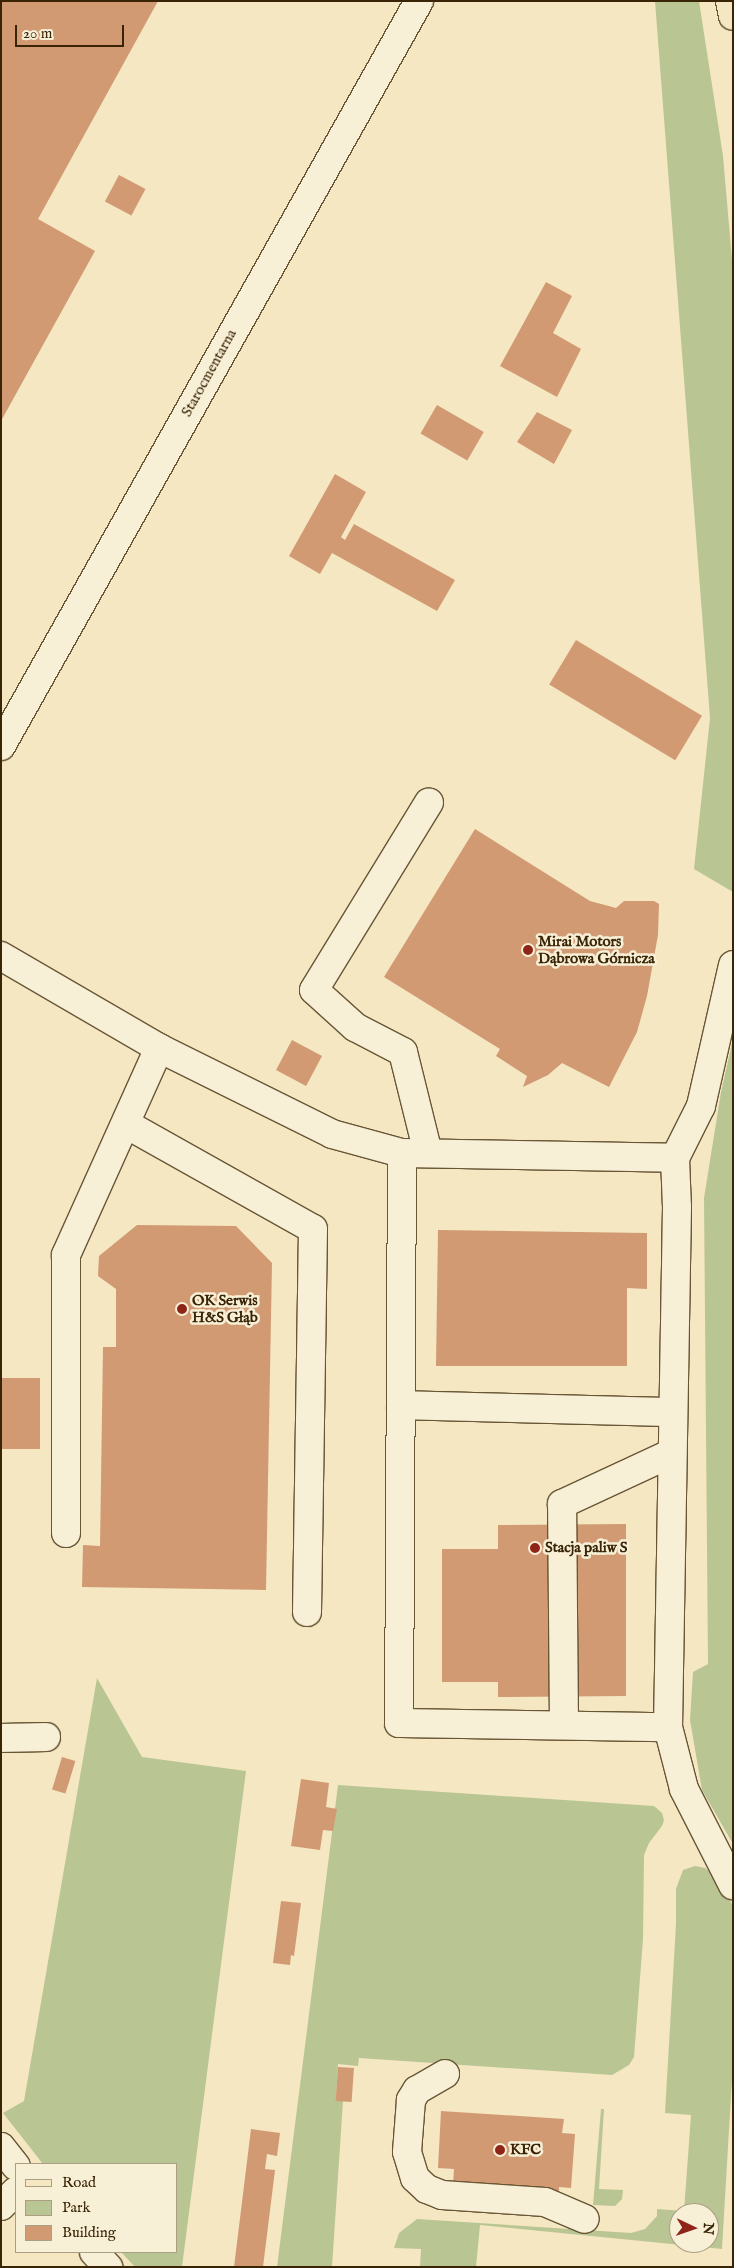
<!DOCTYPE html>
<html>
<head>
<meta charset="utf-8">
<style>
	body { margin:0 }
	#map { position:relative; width:734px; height:2268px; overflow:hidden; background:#f4e7c2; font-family:"IM FELL English",serif }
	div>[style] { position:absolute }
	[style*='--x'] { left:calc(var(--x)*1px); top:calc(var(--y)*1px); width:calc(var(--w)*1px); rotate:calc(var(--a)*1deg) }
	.green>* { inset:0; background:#bac594 }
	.building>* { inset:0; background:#d19a73; transform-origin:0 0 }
	.roads { filter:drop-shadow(1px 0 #685635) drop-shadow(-1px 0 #685635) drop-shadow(0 1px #685635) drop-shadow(0 -1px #685635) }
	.minor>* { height:28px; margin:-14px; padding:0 14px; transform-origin:14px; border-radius:14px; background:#f8efd7 }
	.major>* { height:28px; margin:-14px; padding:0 14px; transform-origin:14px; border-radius:14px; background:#f4e7c2 }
	.dots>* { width:14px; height:14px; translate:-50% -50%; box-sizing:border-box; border:2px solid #f8efd7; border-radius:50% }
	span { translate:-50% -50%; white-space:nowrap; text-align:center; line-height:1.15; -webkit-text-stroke:5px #f8efd7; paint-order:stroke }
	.street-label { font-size:15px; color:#392506 }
	.poi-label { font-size:15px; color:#392506; font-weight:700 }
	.left { translate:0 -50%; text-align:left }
	.frame { position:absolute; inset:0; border:2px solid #392506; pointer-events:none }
	.legend { position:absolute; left:15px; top:2163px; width:162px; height:90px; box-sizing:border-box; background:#f8efd7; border:1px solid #ac9e83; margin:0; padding:6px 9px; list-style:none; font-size:15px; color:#392506 }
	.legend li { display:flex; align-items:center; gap:10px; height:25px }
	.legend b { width:25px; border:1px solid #ac9e83 }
	.north { position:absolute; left:669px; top:2203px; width:50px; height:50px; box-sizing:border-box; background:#f8efd7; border:1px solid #ac9e83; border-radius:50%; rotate:93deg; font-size:14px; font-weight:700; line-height:20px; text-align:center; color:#392506 }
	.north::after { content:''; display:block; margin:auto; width:18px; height:22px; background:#8f2418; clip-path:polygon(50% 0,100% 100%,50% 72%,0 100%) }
	.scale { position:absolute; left:15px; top:25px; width:109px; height:22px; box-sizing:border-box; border:2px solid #392506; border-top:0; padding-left:6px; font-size:15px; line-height:18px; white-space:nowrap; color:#392506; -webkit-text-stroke:4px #f8efd7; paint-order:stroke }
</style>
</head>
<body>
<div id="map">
	<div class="green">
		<i style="clip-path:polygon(655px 1px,699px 1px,723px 156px,733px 271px,733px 892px,694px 869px,710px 718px)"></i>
		<i style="clip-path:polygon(733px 1039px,733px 1844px,702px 1790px,690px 1720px,693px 1672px,708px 1664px,704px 1198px,721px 1092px)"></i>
		<i style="clip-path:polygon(97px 1678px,142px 1757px,246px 1771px,182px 2267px,135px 2267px,121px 2252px,176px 2252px,176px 2164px,43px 2164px,3px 2113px,24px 2101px)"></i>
		<i style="clip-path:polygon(338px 1785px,654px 1806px,662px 1813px,664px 1820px,662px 1826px,649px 1843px,644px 1855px,643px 1939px,634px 2057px,629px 2065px,612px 2075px,359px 2058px,358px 2066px,338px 2064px,336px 2100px,343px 2101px,332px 2267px,277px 2267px)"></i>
		<i style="clip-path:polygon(evenodd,695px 1866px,705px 1868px,715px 1875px,733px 1906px,732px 2079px,722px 2249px,480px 2225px,476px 2267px,420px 2267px,421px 2249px,394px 2248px,399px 2233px,417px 2219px,631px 2233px,645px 2229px,657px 2216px,657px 2209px,684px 2211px,691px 2115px,665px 2113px,676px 1924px,676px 1889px,683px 1870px,695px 1866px,679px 2213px,709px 2213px,709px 2243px,679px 2243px,679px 2213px)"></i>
		<i style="clip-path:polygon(601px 2109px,604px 2109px,599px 2189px,623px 2190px,622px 2199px,615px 2206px,593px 2205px)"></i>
	</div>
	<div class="building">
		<i style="clip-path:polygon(1px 1px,158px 1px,38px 219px,95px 251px,1px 421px)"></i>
		<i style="left:119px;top:175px;width:30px;height:30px;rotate:28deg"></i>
		<i style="clip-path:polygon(546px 282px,572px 296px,553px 333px,581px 349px,557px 397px,500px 366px)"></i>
		<i style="left:437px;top:405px;width:54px;height:33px;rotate:30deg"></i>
		<i style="clip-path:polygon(537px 412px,572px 430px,554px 464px,517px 442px)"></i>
		<i style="clip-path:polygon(335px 474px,366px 492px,341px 537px,345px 540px,354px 524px,455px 580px,437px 611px,332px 553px,320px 574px,289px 556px)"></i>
		<i style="left:576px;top:640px;width:147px;height:52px;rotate:31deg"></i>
		<i style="clip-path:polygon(475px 829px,590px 901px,616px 908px,624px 901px,654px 901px,659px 904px,658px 935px,647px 996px,637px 1032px,609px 1087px,562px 1063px,548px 1075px,523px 1087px,527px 1076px,496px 1056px,500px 1049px,384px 977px)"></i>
		<i style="left:292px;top:1040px;width:34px;height:34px;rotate:28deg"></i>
		<i style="clip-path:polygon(137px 1225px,236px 1226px,272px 1263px,266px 1590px,82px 1587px,83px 1545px,100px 1546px,103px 1347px,116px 1347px,116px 1289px,98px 1276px,99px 1256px)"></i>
		<i style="clip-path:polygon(438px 1230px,647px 1233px,647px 1289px,627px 1288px,627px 1366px,436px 1366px)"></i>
		<i style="left:1px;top:1378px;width:39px;height:71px"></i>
		<i style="clip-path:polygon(626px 1524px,626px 1696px,498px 1697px,498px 1682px,442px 1682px,442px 1549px,498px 1549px,498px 1525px)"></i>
		<i style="left:62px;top:1757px;width:14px;height:34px;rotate:17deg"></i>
		<i style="clip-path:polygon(301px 1779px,329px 1783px,326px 1807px,337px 1809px,333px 1831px,323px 1830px,320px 1850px,291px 1846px)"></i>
		<i style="clip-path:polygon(281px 1901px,301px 1903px,294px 1956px,291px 1955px,290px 1965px,273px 1963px)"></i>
		<i style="left:338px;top:2067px;width:16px;height:34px;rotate:4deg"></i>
		<i style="clip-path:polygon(441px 2111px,564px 2119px,562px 2133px,575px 2134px,571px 2188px,559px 2187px,559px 2192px,453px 2185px,454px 2169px,438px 2168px)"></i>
		<i style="clip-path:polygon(251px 2129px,280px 2133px,277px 2156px,267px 2154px,265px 2169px,275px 2170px,263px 2267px,234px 2267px)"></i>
	</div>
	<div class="roads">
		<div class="minor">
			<i style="--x:1;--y:746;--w:854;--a:-60.7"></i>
			<i style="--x:1;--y:956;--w:183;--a:30.2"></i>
			<i style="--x:159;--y:1048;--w:193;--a:26.4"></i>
			<i style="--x:332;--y:1134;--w:73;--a:15.2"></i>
			<i style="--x:402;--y:1153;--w:273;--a:1"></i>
			<i style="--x:733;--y:965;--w:145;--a:102.8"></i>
			<i style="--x:701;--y:1106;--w:58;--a:116.6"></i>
			<i style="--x:675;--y:1158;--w:49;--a:87.7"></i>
			<i style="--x:677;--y:1207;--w:520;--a:90.99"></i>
			<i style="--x:668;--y:1727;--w:64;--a:75.5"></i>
			<i style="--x:684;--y:1789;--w:108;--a:63"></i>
			<i style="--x:126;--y:1124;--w:214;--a:29.3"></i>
			<i style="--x:313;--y:1229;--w:383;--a:90.9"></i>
			<i style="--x:402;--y:1153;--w:570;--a:90.3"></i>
			<i style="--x:399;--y:1723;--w:269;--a:0.9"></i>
			<i style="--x:428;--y:1153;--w:104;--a:-103.9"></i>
			<i style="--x:403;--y:1052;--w:54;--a:-152.5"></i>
			<i style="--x:355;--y:1027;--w:55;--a:-137.9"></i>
			<i style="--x:314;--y:990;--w:220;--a:-58.5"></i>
			<i style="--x:401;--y:1405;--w:271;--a:1.5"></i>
			<i style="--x:66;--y:1533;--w:278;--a:-90"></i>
			<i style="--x:66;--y:1255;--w:227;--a:-65.8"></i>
			<i style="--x:564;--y:1725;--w:221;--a:-90.5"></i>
			<i style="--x:562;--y:1504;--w:121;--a:-24.9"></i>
			<i style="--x:1;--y:1738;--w:45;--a:-1.3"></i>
			<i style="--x:445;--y:2074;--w:32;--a:150"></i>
			<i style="--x:417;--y:2090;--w:12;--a:121"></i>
			<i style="--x:411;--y:2100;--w:52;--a:94.4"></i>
			<i style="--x:407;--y:2152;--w:27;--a:73"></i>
			<i style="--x:415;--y:2178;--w:16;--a:43"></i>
			<i style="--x:427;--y:2189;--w:16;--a:22"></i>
			<i style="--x:442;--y:2195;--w:103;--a:3.9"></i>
			<i style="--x:545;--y:2202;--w:43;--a:23"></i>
			<i style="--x:1;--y:2147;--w:24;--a:52"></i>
			<i style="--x:1;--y:2206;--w:21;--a:-45"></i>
			<i style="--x:94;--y:2252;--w:21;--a:47"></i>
		</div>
		<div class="major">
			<i style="--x:730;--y:1;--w:15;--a:79"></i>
		</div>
	</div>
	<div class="dots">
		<i style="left:528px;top:950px;background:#8f2418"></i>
		<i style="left:182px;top:1309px;background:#8f2418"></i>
		<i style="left:535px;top:1548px;background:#8f2418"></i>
		<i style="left:500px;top:2150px;background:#8f2418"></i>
	</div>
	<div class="street-label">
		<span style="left:209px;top:373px;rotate:-61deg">Starocmentarna</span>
	</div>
	<div class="poi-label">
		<span class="left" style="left:538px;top:950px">Mirai Motors<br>Dąbrowa Górnicza</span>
		<span class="left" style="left:192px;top:1309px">OK Serwis<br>H&amp;S Głąb</span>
		<span class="left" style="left:545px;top:1548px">Stacja paliw S</span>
		<span class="left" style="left:510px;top:2150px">KFC</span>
	</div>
	<div class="frame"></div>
	<ul class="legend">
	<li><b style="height:6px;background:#f4e7c2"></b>Road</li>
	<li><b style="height:14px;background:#bac594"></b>Park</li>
	<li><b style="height:14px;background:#d19a73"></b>Building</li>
	</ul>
	<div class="north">N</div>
	<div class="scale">20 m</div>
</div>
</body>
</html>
